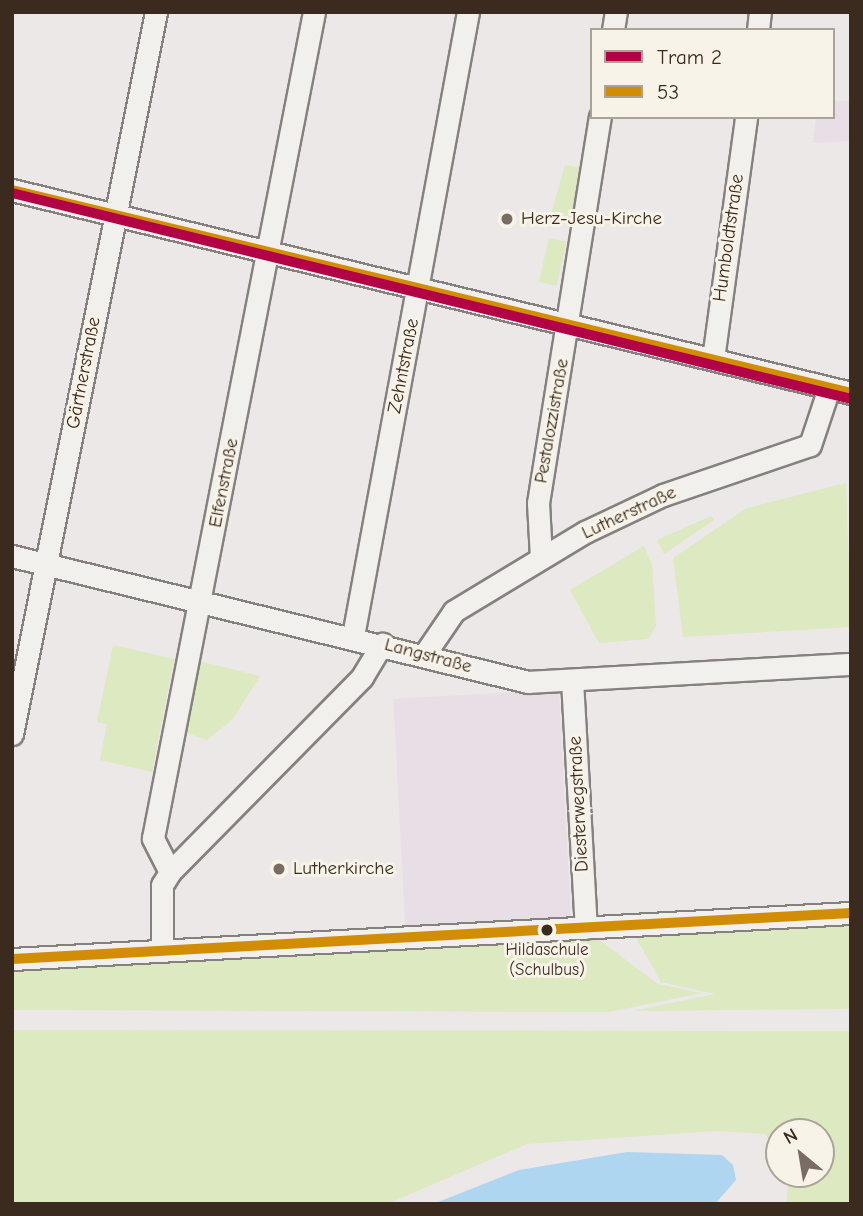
<!DOCTYPE html>
<html>
<head>
<meta charset="utf-8">
<style>
	body { margin:0 }
	#map { position:relative; width:863px; height:1216px; overflow:hidden; background:#ece8e8; font-family:"Comic Neue",sans-serif }
	div>[style] { position:absolute }
	[style*='--x'] { left:calc(var(--x)*1px); top:calc(var(--y)*1px); width:calc(var(--w)*1px); rotate:calc(var(--a)*1deg) }
	.built>* { inset:0; background:#e8dee6; transform-origin:0 0 }
	.green>* { inset:0; background:#dce9c1; transform-origin:0 0 }
	.water>* { inset:0; background:#aed6f0 }
	.roads { filter:drop-shadow(2px 0 #86817e) drop-shadow(-2px 0 #86817e) drop-shadow(0 2px #86817e) drop-shadow(0 -2px #86817e) }
	.minor>* { height:21px; margin:-10.5px; padding:0 10.5px; transform-origin:10.5px; border-radius:10.5px; background:#f1f0ec }
	.bus-1>* { height:10px; margin:-5px; padding:0 5px; transform-origin:5px; border-radius:5px; background:#d18d06 }
	.tram-1>* { height:10px; margin:-5px; padding:0 5px; transform-origin:5px; border-radius:5px; background:#b10346 }
	.dots>* { width:19px; height:19px; translate:-50% -50%; box-sizing:border-box; border:4px solid #f7f3e8; border-radius:50% }
	span { translate:-50% -50%; white-space:nowrap; text-align:center; line-height:1.15; -webkit-text-stroke:6px #f7f3e8; paint-order:stroke }
	.bus-label { font-size:17px; color:#3b2a1e }
	.poi-label { font-size:19px; color:#3b2a1e }
	.left { translate:0 -50%; text-align:left }
	.street-label { font-size:19px; color:#3b2a1e }
	.frame { position:absolute; inset:0; border:14px solid #3b2a1e; pointer-events:none }
	.legend { position:absolute; left:590px; top:28px; width:245px; height:91px; box-sizing:border-box; background:#f7f3e8; border:2px solid #aca397; margin:0; padding:9px 12px; list-style:none; font-size:21px; color:#3b2a1e }
	.legend li { display:flex; align-items:center; gap:14px; height:35px }
	.legend b { width:35px; border:2px solid #aca397 }
	.north { position:absolute; left:765px; top:1118px; width:70px; height:70px; box-sizing:border-box; background:#f7f3e8; border:2px solid #aca397; border-radius:50%; rotate:330deg; font-size:19px; font-weight:700; line-height:28px; text-align:center; color:#3b2a1e }
	.north::after { content:''; display:block; margin:auto; width:24px; height:32px; background:#796c65; clip-path:polygon(50% 0,100% 100%,50% 72%,0 100%) }
</style>
</head>
<body>
<div id="map">
	<div class="built">
		<i style="clip-path:polygon(851px 100px,851px 141px,813px 143px,816px 117px,833px 117px,833px 101px)"></i>
		<i style="left:559px;top:690px;width:228px;height:166px;rotate:87deg"></i>
	</div>
	<div class="green">
		<i style="clip-path:polygon(565px 165px,581px 168px,570px 225px,549px 221px)"></i>
		<i style="left:549px;top:238px;width:18px;height:45px;rotate:13deg"></i>
		<i style="clip-path:polygon(846px 483px,851px 627px,683px 637px,673px 558px,747px 508px)"></i>
		<i style="clip-path:polygon(711px 516px,714px 520px,664px 554px,657px 540px)"></i>
		<i style="clip-path:polygon(644px 546px,652px 564px,656px 626px,648px 639px,599px 643px,570px 590px)"></i>
		<i style="clip-path:polygon(113px 645px,174px 659px,152px 772px,100px 760px,107px 724px,97px 722px)"></i>
		<i style="clip-path:polygon(198px 661px,260px 676px,232px 720px,207px 740px,184px 732px)"></i>
		<i style="clip-path:polygon(571px 919px,658px 984px,702px 993px,609px 1012px,12px 1010px,12px 963px)"></i>
		<i style="clip-path:polygon(851px 923px,851px 1009px,633px 1011px,715px 994px,661px 982px,634px 934px)"></i>
		<i style="clip-path:polygon(12px 1030px,851px 1031px,851px 1204px,787px 1204px,788px 1174px,821px 1174px,821px 1132px,779px 1132px,779px 1147px,764px 1134px,716px 1131px,527px 1144px,387px 1204px,12px 1204px)"></i>
	</div>
	<div class="water">
		<i style="clip-path:polygon(627px 1152px,722px 1155px,733px 1165px,736px 1180px,715px 1204px,433px 1204px,519px 1170px)"></i>
	</div>
	<div class="roads">
		<div class="minor">
			<i style="--x:613;--y:30;--w:18;--a:-81"></i>
			<i style="--x:758;--y:30;--w:18;--a:-84"></i>
			<i style="--x:12;--y:190;--w:863;--a:13.6"></i>
			<i style="--x:713;--y:359;--w:244;--a:-82.2"></i>
			<i style="--x:12;--y:556;--w:531;--a:13.72"></i>
			<i style="--x:528;--y:682;--w:324;--a:-3.2"></i>
			<i style="--x:541;--y:558;--w:55;--a:-93.1"></i>
			<i style="--x:538;--y:503;--w:391;--a:-80.9"></i>
			<i style="--x:353;--y:636;--w:635;--a:-79.56"></i>
			<i style="--x:424;--y:655;--w:53;--a:-55.7"></i>
			<i style="--x:454;--y:611;--w:153;--a:-31.1"></i>
			<i style="--x:585;--y:532;--w:86;--a:-25.4"></i>
			<i style="--x:663;--y:495;--w:155;--a:-18.8"></i>
			<i style="--x:810;--y:445;--w:60;--a:-71.6"></i>
			<i style="--x:572;--y:680;--w:248;--a:86.8"></i>
			<i style="--x:12;--y:734;--w:736;--a:-78.72"></i>
			<i style="--x:170;--y:872;--w:38;--a:-117"></i>
			<i style="--x:153;--y:838;--w:842;--a:-78.97"></i>
			<i style="--x:162;--y:949;--w:64;--a:-90"></i>
			<i style="--x:162;--y:885;--w:15;--a:-58"></i>
			<i style="--x:170;--y:872;--w:274;--a:-45.4"></i>
			<i style="--x:362;--y:677;--w:39;--a:-59"></i>
			<i style="--x:12;--y:959;--w:840;--a:-3.14"></i>
		</div>
	</div>
	<div class="bus-1">
		<i style="--x:12;--y:190;--w:863;--a:13.6"></i>
		<i style="--x:12;--y:959;--w:840;--a:-3.14"></i>
	</div>
	<div class="tram-1">
		<i style="--x:12;--y:193;--w:864;--a:13.79"></i>
	</div>
	<div class="dots">
		<i style="left:507px;top:219px;background:#796c65"></i>
		<i style="left:279px;top:869px;background:#796c65"></i>
		<i style="left:547px;top:930px;background:#3b2a1e"></i>
	</div>
	<div class="bus-label">
		<span style="left:547px;top:960px">Hildaschule<br>(Schulbus)</span>
	</div>
	<div class="poi-label">
		<span class="left" style="left:521px;top:219px">Herz-Jesu-Kirche</span>
		<span class="left" style="left:293px;top:869px">Lutherkirche</span>
	</div>
	<div class="street-label">
		<span style="left:729px;top:238px;rotate:-82deg">Humboldtstraße</span>
		<span style="left:404px;top:366px;rotate:-79deg">Zehntstraße</span>
		<span style="left:84px;top:373px;rotate:-79deg">Gärtnerstraße</span>
		<span style="left:552px;top:421px;rotate:-80deg">Pestalozzistraße</span>
		<span style="left:224px;top:483px;rotate:-79deg">Elfenstraße</span>
		<span style="left:629px;top:513px;rotate:-25deg">Lutherstraße</span>
		<span style="left:428px;top:656px;rotate:15deg">Langstraße</span>
		<span style="left:579px;top:804px;rotate:-93deg">Diesterwegstraße</span>
	</div>
	<div class="frame"></div>
	<ul class="legend">
	<li><b style="height:9px;background:#b10346"></b>Tram 2</li>
	<li><b style="height:9px;background:#d18d06"></b>53</li>
	</ul>
	<div class="north">N</div>
</div>
</body>
</html>
